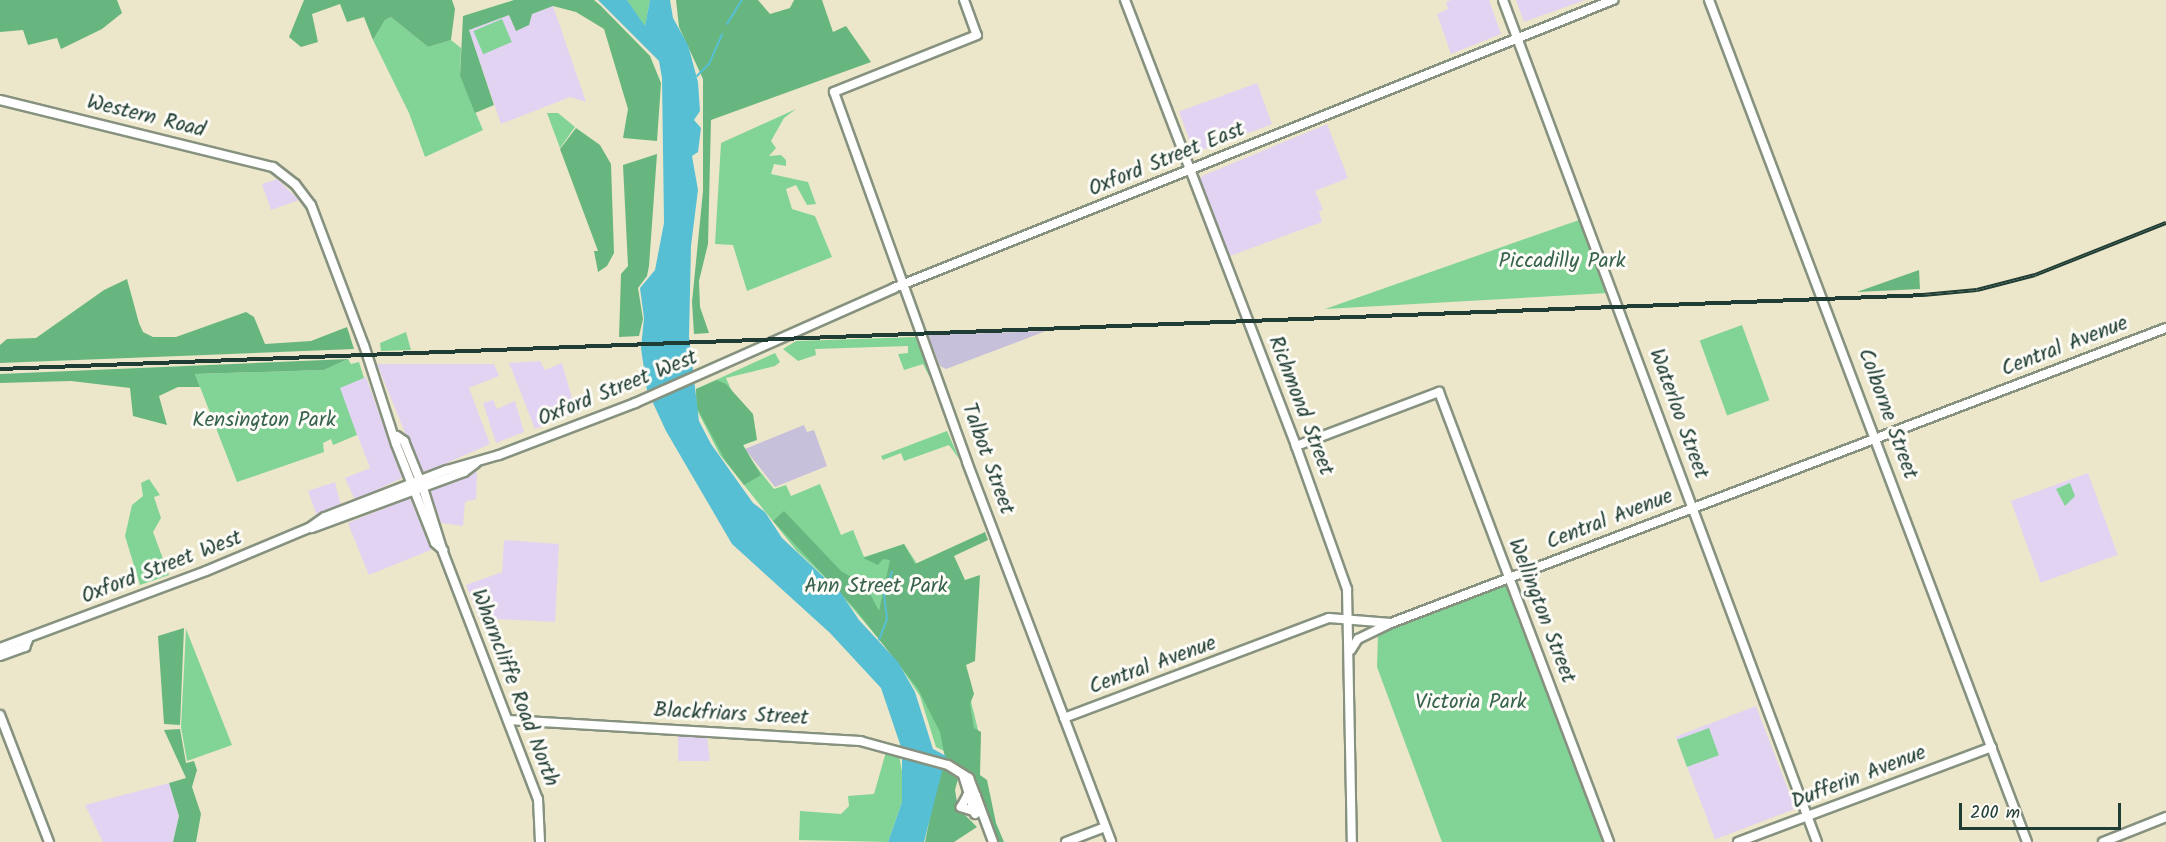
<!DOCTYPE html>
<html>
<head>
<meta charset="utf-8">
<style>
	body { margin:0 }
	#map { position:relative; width:2166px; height:842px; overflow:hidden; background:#ece7ca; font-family:Kalam,sans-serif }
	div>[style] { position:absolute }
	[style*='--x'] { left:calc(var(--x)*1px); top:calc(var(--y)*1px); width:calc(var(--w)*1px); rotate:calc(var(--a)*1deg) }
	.built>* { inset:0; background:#e3d3f2; transform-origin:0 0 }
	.industrial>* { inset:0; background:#c6c0da }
	.green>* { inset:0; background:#81d496; transform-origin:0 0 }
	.forest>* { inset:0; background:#68b67f }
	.water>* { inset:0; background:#57bfd3 }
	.stream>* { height:1.5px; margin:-0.75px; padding:0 0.75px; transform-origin:0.75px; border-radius:0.75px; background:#57bfd3 }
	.roads { filter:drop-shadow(2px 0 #86927f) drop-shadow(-2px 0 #86927f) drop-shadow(0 2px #86927f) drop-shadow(0 -2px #86927f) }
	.secondary>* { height:8px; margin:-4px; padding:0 4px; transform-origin:4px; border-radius:4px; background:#fff }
	.rail>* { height:4px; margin-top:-2px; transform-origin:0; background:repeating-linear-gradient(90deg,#fdfcf7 0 4.5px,#1f3d34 0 9px); box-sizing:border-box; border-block:2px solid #1f3d34 }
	span { translate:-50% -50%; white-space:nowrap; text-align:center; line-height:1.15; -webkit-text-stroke:6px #fdfcf7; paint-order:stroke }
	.street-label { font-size:21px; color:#1f3d34 }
	.park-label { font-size:21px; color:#38634c }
	.scale { position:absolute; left:1959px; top:803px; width:162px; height:27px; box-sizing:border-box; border:3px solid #1f3d34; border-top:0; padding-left:8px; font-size:18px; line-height:21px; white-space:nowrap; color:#1f3d34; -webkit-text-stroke:4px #fdfcf7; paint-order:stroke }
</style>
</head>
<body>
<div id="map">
	<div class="built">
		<i style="clip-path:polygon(1451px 0,1489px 0,1501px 34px,1451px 54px,1437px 14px,1448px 9px,1446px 2px)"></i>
		<i style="clip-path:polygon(1516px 0,1585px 0,1524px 22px)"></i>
		<i style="clip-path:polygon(553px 6px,586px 102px,570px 97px,501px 124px,469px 30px,509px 15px,516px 31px,532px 14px)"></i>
		<i style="left:1257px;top:83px;width:44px;height:83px;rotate:70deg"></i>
		<i style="clip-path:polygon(1327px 124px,1348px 178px,1315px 191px,1323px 210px,1319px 211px,1322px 222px,1230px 256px,1200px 179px,1202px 176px)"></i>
		<i style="clip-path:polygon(277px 179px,299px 200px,271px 210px,262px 184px)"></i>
		<i style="clip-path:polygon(540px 361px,545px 370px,562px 363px,576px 412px,535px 429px,509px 363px)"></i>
		<i style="clip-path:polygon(377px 364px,494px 364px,499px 376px,469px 388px,490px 444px,422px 474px)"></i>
		<i style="clip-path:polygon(366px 377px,402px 478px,355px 500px,345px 478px,370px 468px,339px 388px)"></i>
		<i style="clip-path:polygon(493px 400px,497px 409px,515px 401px,524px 432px,496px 443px,483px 403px)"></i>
		<i style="clip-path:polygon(477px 472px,476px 499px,465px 502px,463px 526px,441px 523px,430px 490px)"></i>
		<i style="left:2088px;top:473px;width:87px;height:82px;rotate:70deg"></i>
		<i style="clip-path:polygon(335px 482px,341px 506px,317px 516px,308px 491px)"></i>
		<i style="left:410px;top:498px;width:56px;height:67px;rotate:68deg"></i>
		<i style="clip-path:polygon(504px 540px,559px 544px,555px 622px,479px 618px,466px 585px,502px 572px)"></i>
		<i style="left:1756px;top:706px;width:110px;height:86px;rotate:69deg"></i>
		<i style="clip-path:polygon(678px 734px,707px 736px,710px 761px,678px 761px)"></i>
		<i style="clip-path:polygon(169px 783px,179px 816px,173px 842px,103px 842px,85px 805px)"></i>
	</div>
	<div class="industrial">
		<i style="clip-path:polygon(1046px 331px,946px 369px,940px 366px,928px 335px)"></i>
		<i style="clip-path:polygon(804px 425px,807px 432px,814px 430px,827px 466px,775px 487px,745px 449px)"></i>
	</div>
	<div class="green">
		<i style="clip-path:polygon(627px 0,650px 0,645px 27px)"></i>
		<i style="clip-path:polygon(391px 17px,428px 47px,451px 40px,461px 48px,460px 76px,483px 130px,425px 157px,409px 113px,373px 40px,385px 20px)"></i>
		<i style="left:502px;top:19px;width:25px;height:31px;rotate:67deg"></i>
		<i style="clip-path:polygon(796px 109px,784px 118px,771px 141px,776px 148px,769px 156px,781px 155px,786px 160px,786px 166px,774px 164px,771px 174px,808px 182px,816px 204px,807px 205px,796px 185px,786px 189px,792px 209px,815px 216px,832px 257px,747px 291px,733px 245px,715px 244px,721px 143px)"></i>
		<i style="clip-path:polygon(558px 113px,575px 127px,560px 148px,547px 113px)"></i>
		<i style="clip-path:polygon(1582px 219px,1608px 293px,1325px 309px)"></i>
		<i style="left:1742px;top:325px;width:80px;height:45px;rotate:70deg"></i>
		<i style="clip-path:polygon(406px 332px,411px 350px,381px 351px,380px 343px)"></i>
		<i style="clip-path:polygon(916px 337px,930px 368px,929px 376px,923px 364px,904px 370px,898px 354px,908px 353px,908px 346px,815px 349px,816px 355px,798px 361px,783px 349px,796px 341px)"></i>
		<i style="clip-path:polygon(775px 353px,780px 362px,775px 366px,726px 378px,754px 440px,743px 445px,747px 455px,774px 489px,786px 485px,791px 496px,820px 484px,841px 535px,853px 530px,864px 557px,904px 544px,949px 612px,981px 742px,948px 753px,936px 747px,920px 696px,894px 657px,833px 585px,796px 550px,720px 455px,696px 408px,696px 389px)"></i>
		<i style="clip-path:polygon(348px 359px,351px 364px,359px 362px,364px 378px,340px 388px,357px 435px,333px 445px,331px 439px,323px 443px,324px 452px,237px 482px,195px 374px,324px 370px)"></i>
		<i style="clip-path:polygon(947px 431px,960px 460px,949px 445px,904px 461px,901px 453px,883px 460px,881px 456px)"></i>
		<i style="clip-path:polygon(149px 479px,160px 495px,154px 497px,161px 518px,153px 532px,169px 575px,140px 585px,125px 536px,132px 505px,143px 496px,141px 483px)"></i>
		<i style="clip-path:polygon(2070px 483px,2075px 496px,2065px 506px,2056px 489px)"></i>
		<i style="clip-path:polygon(1504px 585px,1511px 591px,1604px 842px,1442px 842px,1377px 667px,1378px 633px)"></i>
		<i style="clip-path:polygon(186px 629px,232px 745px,187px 761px,181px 727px)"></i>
		<i style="left:1709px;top:728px;width:29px;height:34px;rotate:70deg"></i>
		<i style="clip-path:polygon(886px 752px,899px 755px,903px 777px,902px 802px,888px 842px,799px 840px,800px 811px,841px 814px,849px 806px,848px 796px,874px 794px)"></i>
	</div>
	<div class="forest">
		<i style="clip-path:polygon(0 0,117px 0,122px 13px,102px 29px,61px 49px,57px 38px,28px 45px,23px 30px,0 32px)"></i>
		<i style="clip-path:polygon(304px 0,452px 0,455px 9px,451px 40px,428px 47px,391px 17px,385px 20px,373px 40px,364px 17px,347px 22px,340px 4px,312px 14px,318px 42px,301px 47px,289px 37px)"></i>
		<i style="clip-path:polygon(514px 0,594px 0,600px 5px,650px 56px,661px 83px,657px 141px,623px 138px,628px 109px,604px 29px,576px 12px,553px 6px,532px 14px,529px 25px,516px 31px,509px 15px,469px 30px,494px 105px,475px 113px,460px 76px,463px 16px)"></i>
		<i style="clip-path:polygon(676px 0,758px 0,770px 14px,790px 8px,794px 0,822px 0,833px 32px,846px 26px,871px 62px,711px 120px,708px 244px,699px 281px,700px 307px,709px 333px,694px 334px,692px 302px,703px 191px,703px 79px,679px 27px)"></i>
		<i style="clip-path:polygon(576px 128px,600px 145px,611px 164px,614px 253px,607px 266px,598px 272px,594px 251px,598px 251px,560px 149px)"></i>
		<i style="clip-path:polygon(657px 154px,649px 266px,647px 276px,638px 288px,643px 319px,639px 336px,619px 337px,621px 274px,628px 266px,623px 165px)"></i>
		<i style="clip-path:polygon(1919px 270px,1920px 289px,1857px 292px)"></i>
		<i style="clip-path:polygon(127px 279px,139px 323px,143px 332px,153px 337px,176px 337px,246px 312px,254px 317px,265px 344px,311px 341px,347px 327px,354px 349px,0 363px,0 345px,7px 339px,36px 338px,104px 290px)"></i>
		<i style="clip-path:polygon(348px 359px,324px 370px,195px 374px,200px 387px,178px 387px,159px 396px,167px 425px,133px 416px,130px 388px,71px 381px,0 383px,0 374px)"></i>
		<i style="clip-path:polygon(717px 380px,726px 384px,753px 414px,757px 440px,743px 445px,761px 475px,744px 485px,725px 460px,697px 408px,696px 389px)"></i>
		<i style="clip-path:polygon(784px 511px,841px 571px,866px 586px,879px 611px,890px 560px,883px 559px,878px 565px,863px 558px,904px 544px,915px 564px,985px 532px,988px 540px,954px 556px,965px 580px,980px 575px,975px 661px,966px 665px,974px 694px,970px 704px,974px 728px,981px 732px,980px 775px,987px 780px,996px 823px,1004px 842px,997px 842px,968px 771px,945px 758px,940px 732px,918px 689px,856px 610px,773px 521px)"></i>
		<i style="clip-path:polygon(184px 628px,180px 725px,164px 724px,158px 636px)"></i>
		<i style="clip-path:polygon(180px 729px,186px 763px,194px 761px,197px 770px,192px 787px,201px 814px,196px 842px,173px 842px,179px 816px,169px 783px,186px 778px,164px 730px)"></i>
		<i style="clip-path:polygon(940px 767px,958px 779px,955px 790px,958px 808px,977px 827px,954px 842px,925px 842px)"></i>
	</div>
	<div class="water">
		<i style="clip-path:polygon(598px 0,627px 0,645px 26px,650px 0,670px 0,673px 18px,688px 45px,698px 82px,700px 111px,694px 120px,701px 128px,698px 152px,692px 156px,698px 190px,691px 246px,689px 337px,699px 421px,711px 444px,753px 503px,765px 512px,782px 538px,841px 593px,859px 620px,898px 662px,915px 692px,933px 749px,946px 756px,924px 842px,888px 842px,902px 802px,902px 750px,881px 688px,830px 633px,732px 544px,666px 431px,647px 390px,641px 348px,644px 318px,640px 288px,655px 270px,664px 223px,662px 78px,659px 61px)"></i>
	</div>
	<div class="stream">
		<i style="--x:727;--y:24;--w:28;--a:-58"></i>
		<i style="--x:697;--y:76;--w:17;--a:-45"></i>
		<i style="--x:709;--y:64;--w:32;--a:-66"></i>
		<i style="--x:879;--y:640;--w:22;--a:-69"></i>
		<i style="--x:887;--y:619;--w:24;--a:-97"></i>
		<i style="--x:884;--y:595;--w:24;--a:-71"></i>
	</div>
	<div class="roads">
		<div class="secondary">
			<i style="--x:964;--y:0;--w:37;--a:70"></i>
			<i style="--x:977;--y:35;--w:154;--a:158.3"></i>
			<i style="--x:834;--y:92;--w:393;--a:70.2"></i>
			<i style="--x:967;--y:462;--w:406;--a:69.2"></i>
			<i style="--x:1125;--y:0;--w:478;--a:69"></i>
			<i style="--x:1296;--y:446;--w:152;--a:70.4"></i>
			<i style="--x:1347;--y:589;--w:253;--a:88.9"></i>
			<i style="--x:1503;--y:0;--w:899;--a:69.55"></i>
			<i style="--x:1709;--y:0;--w:900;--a:69.31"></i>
			<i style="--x:0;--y:100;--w:281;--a:13.8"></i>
			<i style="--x:273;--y:167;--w:28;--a:38"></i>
			<i style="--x:295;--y:184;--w:26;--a:53"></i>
			<i style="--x:311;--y:205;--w:150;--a:69.3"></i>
			<i style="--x:364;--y:345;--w:104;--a:72.1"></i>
			<i style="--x:396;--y:444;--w:106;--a:68.5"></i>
			<i style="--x:435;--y:543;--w:11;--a:41"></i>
			<i style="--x:397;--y:436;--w:9;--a:36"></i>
			<i style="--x:404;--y:441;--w:51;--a:68"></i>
			<i style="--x:423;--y:488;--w:67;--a:72.6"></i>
			<i style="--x:443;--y:552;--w:265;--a:69"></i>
			<i style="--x:538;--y:799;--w:43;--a:87.3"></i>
			<i style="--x:1296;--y:446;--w:153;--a:-20.7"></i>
			<i style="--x:1439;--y:392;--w:481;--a:69.3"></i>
			<i style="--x:312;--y:528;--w:162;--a:-20.2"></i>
			<i style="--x:464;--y:472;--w:15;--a:-37"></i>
			<i style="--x:0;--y:648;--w:220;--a:-20.5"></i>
			<i style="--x:206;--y:571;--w:112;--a:-22.7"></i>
			<i style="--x:309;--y:528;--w:19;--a:-35"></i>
			<i style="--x:325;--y:517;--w:131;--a:-21.1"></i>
			<i style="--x:447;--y:470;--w:54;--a:-16.1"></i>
			<i style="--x:499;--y:455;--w:146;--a:-20.9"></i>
			<i style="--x:635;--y:403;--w:283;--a:-23.9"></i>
			<i style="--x:894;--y:288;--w:775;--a:-21.83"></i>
			<i style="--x:1351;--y:650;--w:13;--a:-58"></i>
			<i style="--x:1358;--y:639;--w:34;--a:-26"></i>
			<i style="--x:0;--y:656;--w:27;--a:-20"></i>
			<i style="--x:25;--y:647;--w:8;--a:-67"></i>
			<i style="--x:0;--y:715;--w:136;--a:68.9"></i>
			<i style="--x:1064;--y:718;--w:283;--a:-20.7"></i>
			<i style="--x:1329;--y:618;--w:62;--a:4.6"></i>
			<i style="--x:1391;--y:623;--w:829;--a:-20.84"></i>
			<i style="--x:508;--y:720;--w:353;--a:3.4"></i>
			<i style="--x:860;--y:741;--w:91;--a:15.3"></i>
			<i style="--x:948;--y:765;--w:25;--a:32"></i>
			<i style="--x:969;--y:778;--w:19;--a:69"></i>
			<i style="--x:963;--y:775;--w:41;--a:72.9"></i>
			<i style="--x:973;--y:811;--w:13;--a:-162"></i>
			<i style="--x:961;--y:807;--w:13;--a:-61"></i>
			<i style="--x:967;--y:796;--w:9;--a:0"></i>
			<i style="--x:976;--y:796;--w:49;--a:69.7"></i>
			<i style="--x:1066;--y:842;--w:42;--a:-21"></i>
			<i style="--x:1738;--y:842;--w:271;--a:-20.5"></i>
			<i style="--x:2103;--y:842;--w:68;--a:-21.6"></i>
		</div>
	</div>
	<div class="rail">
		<i style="--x:0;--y:369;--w:1924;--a:-2.2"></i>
		<i style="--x:1923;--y:295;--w:54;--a:-5.3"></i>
		<i style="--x:1977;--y:290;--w:60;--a:-14.5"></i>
		<i style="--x:2035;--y:275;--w:141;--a:-21.7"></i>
	</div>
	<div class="street-label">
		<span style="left:146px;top:117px;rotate:14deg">Western Road</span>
		<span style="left:1167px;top:160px;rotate:-22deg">Oxford Street East</span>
		<span style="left:2065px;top:347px;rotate:-21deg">Central Avenue</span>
		<span style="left:618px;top:389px;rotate:-22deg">Oxford Street West</span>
		<span style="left:1300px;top:406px;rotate:69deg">Richmond Street</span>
		<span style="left:1678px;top:414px;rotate:70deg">Waterloo Street</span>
		<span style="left:1887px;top:414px;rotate:70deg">Colborne Street</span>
		<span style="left:987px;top:459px;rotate:70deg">Talbot Street</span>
		<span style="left:1610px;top:520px;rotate:-21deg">Central Avenue</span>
		<span style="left:162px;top:568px;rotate:-21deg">Oxford Street West</span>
		<span style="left:1541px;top:611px;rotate:69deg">Wellington Street</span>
		<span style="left:1153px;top:666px;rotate:-20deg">Central Avenue</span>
		<span style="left:514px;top:688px;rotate:69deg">Wharncliffe Road North</span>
		<span style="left:731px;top:715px;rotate:3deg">Blackfriars Street</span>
		<span style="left:1859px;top:778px;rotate:-21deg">Dufferin Avenue</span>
	</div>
	<div class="park-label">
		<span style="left:1562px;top:262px">Piccadilly Park</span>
		<span style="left:264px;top:421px">Kensington Park</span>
		<span style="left:876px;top:587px">Ann Street Park</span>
		<span style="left:1471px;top:703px">Victoria Park</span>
	</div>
	<div class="scale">200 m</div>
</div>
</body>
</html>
